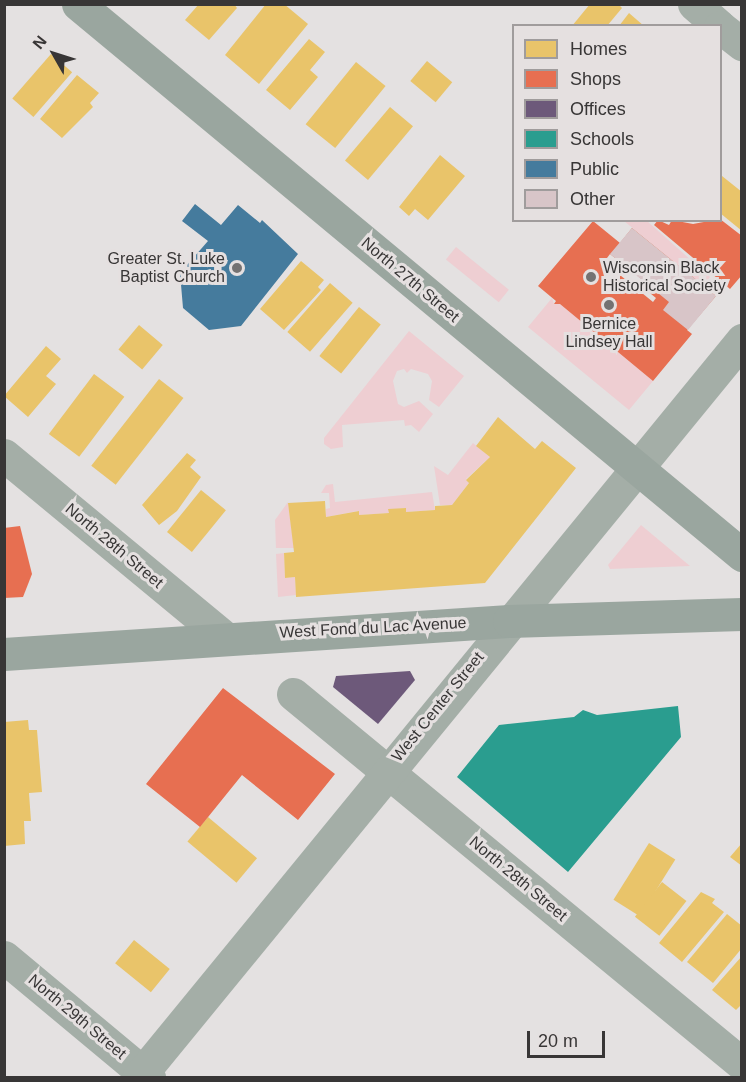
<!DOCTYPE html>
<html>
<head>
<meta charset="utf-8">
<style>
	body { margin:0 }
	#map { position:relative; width:746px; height:1082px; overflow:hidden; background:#e4e1e1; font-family:Helvetica,sans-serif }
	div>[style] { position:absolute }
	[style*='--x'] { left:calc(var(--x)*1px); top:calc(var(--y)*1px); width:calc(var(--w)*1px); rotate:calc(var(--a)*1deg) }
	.green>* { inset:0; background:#eeced2; transform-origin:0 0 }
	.homes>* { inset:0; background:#e9c46a; transform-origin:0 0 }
	.shops>* { inset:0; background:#e76f51 }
	.offices>* { inset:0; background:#6d597a }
	.schools>* { inset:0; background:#2a9d8f }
	.public>* { inset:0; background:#457b9d }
	.building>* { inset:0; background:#d8c5c8 }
	.minor>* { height:33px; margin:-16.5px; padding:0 16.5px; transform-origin:16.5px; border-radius:16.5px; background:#a4aea7 }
	.major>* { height:33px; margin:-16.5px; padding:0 16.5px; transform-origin:16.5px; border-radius:16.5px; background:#9aa69f }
	.dots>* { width:16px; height:16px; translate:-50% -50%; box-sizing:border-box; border:3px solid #e5e0e0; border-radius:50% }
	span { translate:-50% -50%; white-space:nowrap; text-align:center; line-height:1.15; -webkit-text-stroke:6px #e5e0e0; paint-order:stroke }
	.poi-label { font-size:16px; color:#383636 }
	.right { translate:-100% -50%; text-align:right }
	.left { translate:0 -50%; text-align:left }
	.street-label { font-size:16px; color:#383636 }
	.frame { position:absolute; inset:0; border:6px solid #383636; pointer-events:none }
	.legend { position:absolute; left:512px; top:24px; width:210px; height:198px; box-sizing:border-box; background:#e5e0e0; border:2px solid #a09c9c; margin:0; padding:8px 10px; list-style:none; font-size:18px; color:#383636 }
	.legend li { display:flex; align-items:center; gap:12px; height:30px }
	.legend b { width:30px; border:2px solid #a09c9c }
	.north { position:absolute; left:24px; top:24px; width:60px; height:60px; -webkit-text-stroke:4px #e5e0e0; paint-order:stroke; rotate:309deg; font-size:16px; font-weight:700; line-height:24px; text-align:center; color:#383636 }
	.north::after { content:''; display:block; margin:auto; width:21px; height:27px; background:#383636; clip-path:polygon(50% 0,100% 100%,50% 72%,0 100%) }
	.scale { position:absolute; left:527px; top:1031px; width:78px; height:27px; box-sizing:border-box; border:3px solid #383636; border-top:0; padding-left:8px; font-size:18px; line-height:21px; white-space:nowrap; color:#383636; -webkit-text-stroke:4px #e5e0e0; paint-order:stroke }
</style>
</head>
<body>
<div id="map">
	<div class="green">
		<i style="clip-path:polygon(624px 221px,647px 221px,710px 277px,703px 286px,687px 272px,691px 266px,683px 260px,679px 266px)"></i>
		<i style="left:456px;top:247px;width:68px;height:16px;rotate:39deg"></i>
		<i style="clip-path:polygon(552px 298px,554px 304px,560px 304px,653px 381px,629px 410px,528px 327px)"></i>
		<i style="clip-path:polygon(409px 331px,464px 376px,439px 407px,429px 400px,432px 381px,428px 374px,411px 369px,407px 373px,404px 369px,397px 371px,393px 381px,398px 404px,404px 407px,419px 401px,433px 414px,419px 432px,411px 425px,405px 426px,404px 420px,342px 425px,343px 447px,331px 449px,324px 444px,324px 438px)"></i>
		<i style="clip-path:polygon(473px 443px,490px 457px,466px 479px,469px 483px,452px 505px,440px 505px,434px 466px,448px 475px)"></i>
		<i style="clip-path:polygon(333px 484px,335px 502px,432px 492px,435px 510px,406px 512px,406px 508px,389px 510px,389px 513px,359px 515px,358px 511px,326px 517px,326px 509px,330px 508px,329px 493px,321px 493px,326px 485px)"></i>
		<i style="clip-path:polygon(288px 502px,294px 548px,276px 548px,275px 520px)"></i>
		<i style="clip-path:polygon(641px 525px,690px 566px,610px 569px,608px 565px)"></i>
		<i style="clip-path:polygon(284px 553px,285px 578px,295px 577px,296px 595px,278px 597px,276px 554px)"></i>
	</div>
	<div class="homes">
		<i style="clip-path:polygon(199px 4px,234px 4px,237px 8px,209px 40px,185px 20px)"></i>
		<i style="clip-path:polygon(266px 4px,284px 4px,308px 24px,259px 84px,225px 55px)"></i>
		<i style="clip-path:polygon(590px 4px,618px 4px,622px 8px,607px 26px,572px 26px)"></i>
		<i style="clip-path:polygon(629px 13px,644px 26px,619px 26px)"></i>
		<i style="clip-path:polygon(309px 39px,325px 52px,310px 70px,318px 77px,290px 110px,266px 90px)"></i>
		<i style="left:51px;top:54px;width:28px;height:59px;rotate:41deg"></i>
		<i style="left:427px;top:61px;width:33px;height:26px;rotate:40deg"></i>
		<i style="left:356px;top:62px;width:38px;height:80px;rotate:39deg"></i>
		<i style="clip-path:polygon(77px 75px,99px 93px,90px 103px,93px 107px,62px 138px,40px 119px)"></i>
		<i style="left:390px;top:107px;width:30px;height:70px;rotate:40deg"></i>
		<i style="clip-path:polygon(440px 155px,465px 176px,428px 220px,415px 209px,409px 216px,399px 207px)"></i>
		<i style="clip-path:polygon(722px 176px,742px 192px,742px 231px,720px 213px)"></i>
		<i style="clip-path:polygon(301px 261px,324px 280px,318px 287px,321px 290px,284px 330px,260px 309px)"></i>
		<i style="left:330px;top:283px;width:30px;height:65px;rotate:41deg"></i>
		<i style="left:359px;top:307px;width:28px;height:63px;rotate:39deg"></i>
		<i style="left:139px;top:325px;width:31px;height:32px;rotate:40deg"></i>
		<i style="clip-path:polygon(46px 346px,61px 359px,46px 376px,56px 384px,28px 417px,4px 396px)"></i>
		<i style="left:94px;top:374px;width:38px;height:75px;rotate:37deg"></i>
		<i style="left:159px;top:379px;width:31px;height:110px;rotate:38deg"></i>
		<i style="clip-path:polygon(498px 417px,535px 449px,542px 441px,576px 468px,485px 583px,296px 597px,295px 577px,285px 578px,284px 553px,294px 552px,288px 503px,325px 501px,326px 517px,359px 511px,359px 515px,389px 513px,388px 509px,406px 508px,406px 512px,435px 510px,435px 506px,452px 505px,469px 483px,466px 480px,490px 457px,476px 446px)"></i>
		<i style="clip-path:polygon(187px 453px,196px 460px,190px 467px,201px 477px,177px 511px,159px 525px,142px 505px)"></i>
		<i style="left:201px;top:490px;width:32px;height:54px;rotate:39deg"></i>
		<i style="clip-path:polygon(28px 720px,29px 730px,37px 730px,42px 792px,29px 793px,31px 821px,24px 821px,25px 844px,4px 846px,4px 722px)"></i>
		<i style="left:208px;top:817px;width:64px;height:32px;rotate:40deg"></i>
		<i style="left:649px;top:843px;width:31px;height:67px;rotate:32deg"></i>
		<i style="clip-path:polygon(742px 843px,742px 866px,730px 857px)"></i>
		<i style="left:662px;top:882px;width:31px;height:44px;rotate:38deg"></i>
		<i style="clip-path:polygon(701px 892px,715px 899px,712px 903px,724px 912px,682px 962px,659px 943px)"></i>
		<i style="clip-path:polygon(727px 914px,742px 926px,742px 948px,713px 983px,687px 962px)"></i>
		<i style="left:134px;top:940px;width:46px;height:30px;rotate:39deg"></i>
		<i style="clip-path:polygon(742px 956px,742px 1004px,736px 1010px,712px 990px)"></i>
	</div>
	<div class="shops">
		<i style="clip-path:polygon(720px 219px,742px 236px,742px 275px,730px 289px,654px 225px,658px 220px,669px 225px,672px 220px,693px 224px)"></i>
		<i style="clip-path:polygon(evenodd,593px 221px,620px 243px,632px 228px,679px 266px,683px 260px,691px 267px,687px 272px,716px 296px,687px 330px,692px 334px,653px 381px,560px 304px,554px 304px,556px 301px,538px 286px,593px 221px,610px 254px,649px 285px,645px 289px,656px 298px,653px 302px,604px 262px,610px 254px)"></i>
		<i style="clip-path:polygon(20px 526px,32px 574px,23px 597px,4px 598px,4px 528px)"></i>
		<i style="clip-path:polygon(223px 688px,335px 774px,298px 820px,242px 775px,200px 827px,146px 784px)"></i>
	</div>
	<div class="offices">
		<i style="clip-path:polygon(410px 671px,415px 680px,378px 724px,333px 687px,336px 676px)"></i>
	</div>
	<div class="schools">
		<i style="clip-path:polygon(678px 706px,681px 737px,568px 872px,457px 777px,499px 725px,574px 717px,583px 710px,597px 715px)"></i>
	</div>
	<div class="public">
		<i style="clip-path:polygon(195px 204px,221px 225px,238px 205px,260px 223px,262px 220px,298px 254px,241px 326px,209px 330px,183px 308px,180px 273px,208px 241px,182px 221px)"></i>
	</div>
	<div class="building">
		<i style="clip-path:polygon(632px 228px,679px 266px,683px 260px,691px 267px,687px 272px,716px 296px,688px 330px,663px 310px,669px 302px,610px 254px)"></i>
	</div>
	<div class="minor">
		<i style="--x:694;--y:4;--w:33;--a:41"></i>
		<i style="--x:720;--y:27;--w:28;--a:38"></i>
		<i style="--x:4;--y:455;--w:286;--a:39.6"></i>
		<i style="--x:293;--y:694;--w:582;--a:39.49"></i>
		<i style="--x:4;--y:957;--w:189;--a:39.8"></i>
		<i style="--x:138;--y:1078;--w:954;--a:-50.7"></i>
	</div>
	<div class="major">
		<i style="--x:78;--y:4;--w:863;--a:39.69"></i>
		<i style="--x:4;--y:654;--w:506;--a:-3.74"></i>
		<i style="--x:509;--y:621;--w:233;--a:-1.7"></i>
	</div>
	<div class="dots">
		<i style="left:237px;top:268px;background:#747272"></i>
		<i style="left:591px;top:277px;background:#747272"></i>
		<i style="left:609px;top:305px;background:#747272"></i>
	</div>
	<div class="poi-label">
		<span class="right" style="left:225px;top:268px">Greater St. Luke<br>Baptist Church</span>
		<span class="left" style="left:603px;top:277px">Wisconsin Black<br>Historical Society</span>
		<span style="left:609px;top:333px">Bernice<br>Lindsey Hall</span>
	</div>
	<div class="street-label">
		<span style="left:410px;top:280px;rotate:40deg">North 27th Street</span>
		<span style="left:114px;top:546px;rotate:40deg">North 28th Street</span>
		<span style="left:373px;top:628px;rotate:-3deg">West Fond du Lac Avenue</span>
		<span style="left:438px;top:707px;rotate:-51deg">West Center Street</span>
		<span style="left:518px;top:879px;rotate:40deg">North 28th Street</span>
		<span style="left:77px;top:1017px;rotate:40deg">North 29th Street</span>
	</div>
	<div class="frame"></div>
	<ul class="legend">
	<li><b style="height:16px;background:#e9c46a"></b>Homes</li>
	<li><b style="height:16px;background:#e76f51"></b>Shops</li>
	<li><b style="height:16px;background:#6d597a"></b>Offices</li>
	<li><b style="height:16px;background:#2a9d8f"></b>Schools</li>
	<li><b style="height:16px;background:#457b9d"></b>Public</li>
	<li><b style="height:16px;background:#d8c5c8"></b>Other</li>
	</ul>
	<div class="north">N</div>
	<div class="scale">20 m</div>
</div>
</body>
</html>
